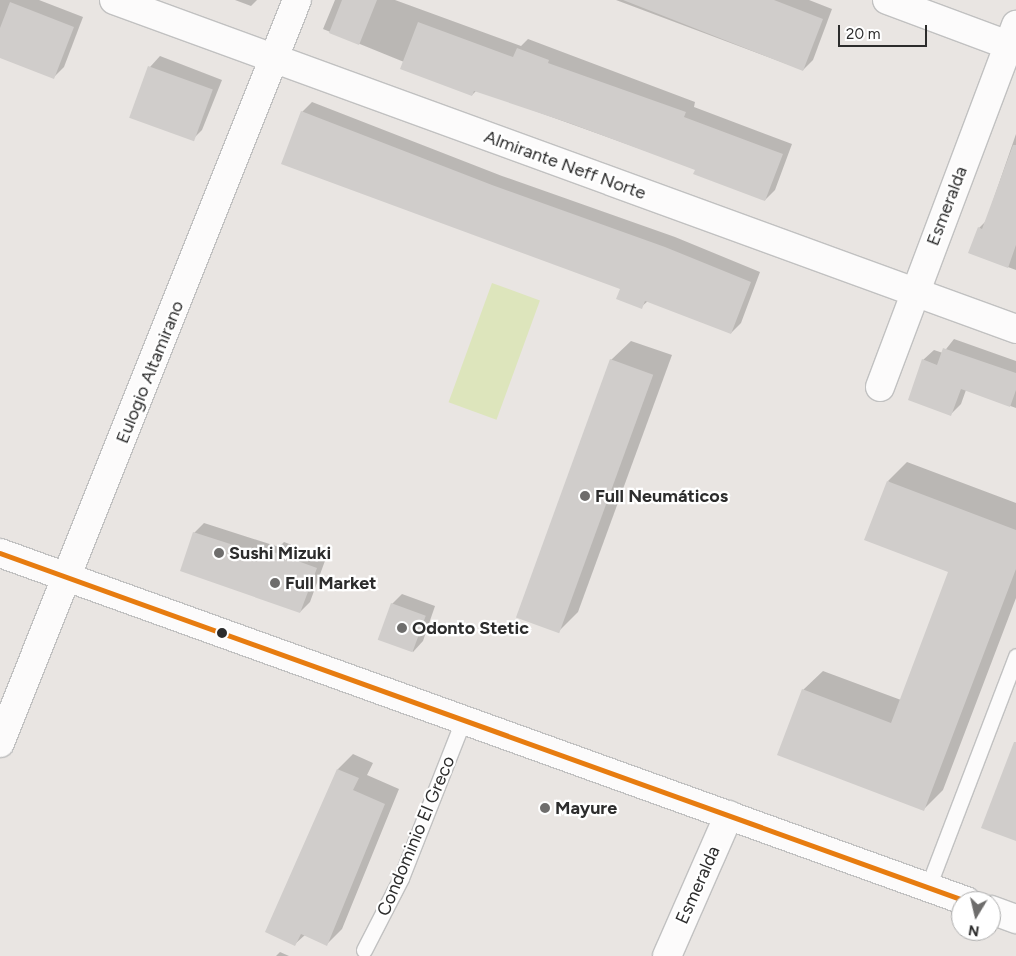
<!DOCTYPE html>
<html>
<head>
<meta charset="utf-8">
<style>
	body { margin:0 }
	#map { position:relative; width:1016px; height:956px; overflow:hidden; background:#e9e5e2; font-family:Figtree,sans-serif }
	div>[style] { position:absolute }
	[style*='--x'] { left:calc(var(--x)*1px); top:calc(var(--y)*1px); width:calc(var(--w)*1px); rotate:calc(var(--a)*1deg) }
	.pitch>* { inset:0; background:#dde5bc; transform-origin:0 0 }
	.shadow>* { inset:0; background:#0003 }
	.building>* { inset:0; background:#d0cdcb; transform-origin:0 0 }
	.roads { filter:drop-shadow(1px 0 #c1c1c1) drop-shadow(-1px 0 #c1c1c1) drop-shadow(0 1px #c1c1c1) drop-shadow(0 -1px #c1c1c1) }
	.service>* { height:15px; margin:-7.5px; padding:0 7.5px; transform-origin:7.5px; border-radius:7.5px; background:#fcfbfb }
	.minor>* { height:28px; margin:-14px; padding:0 14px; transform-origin:14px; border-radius:14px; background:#fcfbfb }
	.secondary>* { height:28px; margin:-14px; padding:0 14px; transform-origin:14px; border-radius:14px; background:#fcfbfb }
	.bus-1>* { height:5px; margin:-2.5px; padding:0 2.5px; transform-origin:2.5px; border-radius:2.5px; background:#e77c10 }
	.dots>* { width:14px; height:14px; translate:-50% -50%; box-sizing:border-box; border:2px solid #fff; border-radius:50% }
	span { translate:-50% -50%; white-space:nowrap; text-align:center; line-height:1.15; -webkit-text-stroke:4.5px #fff; paint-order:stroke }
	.street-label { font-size:18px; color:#2c2c2c }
	.poi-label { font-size:18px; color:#2c2c2c; font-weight:700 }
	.left { translate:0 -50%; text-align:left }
	.north { position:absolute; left:951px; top:891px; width:50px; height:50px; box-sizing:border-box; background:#fff; border:1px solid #ababab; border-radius:50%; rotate:189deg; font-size:14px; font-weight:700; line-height:20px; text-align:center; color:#2c2c2c }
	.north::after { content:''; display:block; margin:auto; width:18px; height:22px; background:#6e6d6c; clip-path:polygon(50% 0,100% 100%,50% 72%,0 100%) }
	.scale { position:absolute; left:838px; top:25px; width:89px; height:22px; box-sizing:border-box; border:2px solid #2c2c2c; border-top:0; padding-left:6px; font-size:15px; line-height:18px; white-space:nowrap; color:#2c2c2c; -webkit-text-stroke:4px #fff; paint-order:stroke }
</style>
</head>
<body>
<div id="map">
	<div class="pitch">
		<i style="left:492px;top:283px;width:51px;height:127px;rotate:20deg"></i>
	</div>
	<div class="shadow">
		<i style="clip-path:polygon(0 0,39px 0,83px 17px,64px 67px,54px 77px,0 57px)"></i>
		<i style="clip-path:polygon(235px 0,257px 0,251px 6px)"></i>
		<i style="clip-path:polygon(335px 0,395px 0,521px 46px,528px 39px,695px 102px,694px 107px,792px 144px,775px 190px,765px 200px,696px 169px,477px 90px,472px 95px,404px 62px,323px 29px)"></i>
		<i style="clip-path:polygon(616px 0,809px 0,832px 9px,813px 60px,803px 70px)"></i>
		<i style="clip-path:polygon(160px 56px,222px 80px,202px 130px,192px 140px,150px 67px)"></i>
		<i style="clip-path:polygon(312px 102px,502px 176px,675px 237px,760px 272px,741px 323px,731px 333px,648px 301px,641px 307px,621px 289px,302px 112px)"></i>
		<i style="clip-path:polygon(1016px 134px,1016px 270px,970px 253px,979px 228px,986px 221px)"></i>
		<i style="clip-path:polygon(954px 339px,1016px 361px,1016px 408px,966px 390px,961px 404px,951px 414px,923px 360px,934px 350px,943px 353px)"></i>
		<i style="clip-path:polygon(631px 341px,672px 355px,578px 612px,559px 631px,611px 360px)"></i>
		<i style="clip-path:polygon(907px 462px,1016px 503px,1016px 598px,943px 790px,924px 809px,803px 690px,823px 671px,901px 700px,950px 571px,888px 481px)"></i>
		<i style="clip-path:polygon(204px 523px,279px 547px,284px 542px,326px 558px,310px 602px,300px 612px,194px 533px)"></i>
		<i style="clip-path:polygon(402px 594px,435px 606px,423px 641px,413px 652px,392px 604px)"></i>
		<i style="clip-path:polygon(353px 754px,373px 763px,367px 775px,399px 789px,342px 929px,327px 944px,305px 935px,295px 944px,267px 932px,338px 769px)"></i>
		<i style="clip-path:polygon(280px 952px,289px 956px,276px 956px)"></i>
	</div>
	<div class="building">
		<i style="clip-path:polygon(342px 0,377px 0,359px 45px,329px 33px)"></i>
		<i style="clip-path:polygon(623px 0,774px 0,823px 19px,803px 71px)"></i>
		<i style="clip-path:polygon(10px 2px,74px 27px,54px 79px,0 58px,0 28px)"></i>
		<i style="clip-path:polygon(418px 22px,513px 57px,517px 48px,549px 60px,548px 63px,686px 112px,684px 117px,783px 154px,765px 201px,693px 174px,695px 170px,572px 124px,474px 91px,472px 96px,400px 69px)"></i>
		<i style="left:148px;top:66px;width:69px;height:55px;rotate:20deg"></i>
		<i style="clip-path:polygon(301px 111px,492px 185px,665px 247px,751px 282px,731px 334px,645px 301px,642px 309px,616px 299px,620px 289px,281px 164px)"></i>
		<i style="clip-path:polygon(1013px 145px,1016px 145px,1016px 245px,1008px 268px,968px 253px,978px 227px,982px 229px)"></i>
		<i style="clip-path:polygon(943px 348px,1016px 373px,1016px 390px,1010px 407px,961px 389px,951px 416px,908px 400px,922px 359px,937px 365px)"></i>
		<i style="left:610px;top:359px;width:46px;height:275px;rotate:20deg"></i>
		<i style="clip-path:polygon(887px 481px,1016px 530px,1016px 569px,924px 811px,777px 755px,802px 689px,891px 723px,948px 572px,864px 540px)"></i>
		<i style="clip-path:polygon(193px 532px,271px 557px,273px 552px,317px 568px,300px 613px,180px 571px)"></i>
		<i style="left:391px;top:603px;width:37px;height:39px;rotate:20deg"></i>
		<i style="clip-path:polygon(1014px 742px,1016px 742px,1016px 841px,981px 828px)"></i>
		<i style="clip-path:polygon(337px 769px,359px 778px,353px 790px,385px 804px,327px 946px,301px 934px,295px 946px,265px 932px)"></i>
	</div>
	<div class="roads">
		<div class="service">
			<i style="--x:928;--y:887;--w:247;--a:-69.1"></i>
			<i style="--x:364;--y:950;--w:81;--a:-62.8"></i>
			<i style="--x:401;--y:878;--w:169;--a:-68.5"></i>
		</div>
		<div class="minor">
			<i style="--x:114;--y:0;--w:960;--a:20.04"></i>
			<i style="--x:887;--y:0;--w:138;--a:20.4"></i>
			<i style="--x:880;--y:387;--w:387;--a:-69.4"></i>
			<i style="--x:0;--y:743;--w:800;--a:-68.21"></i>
			<i style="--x:667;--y:956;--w:154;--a:-66.3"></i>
		</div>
		<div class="secondary">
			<i style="--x:0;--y:553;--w:1027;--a:19.81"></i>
			<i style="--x:991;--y:910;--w:27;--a:20"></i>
		</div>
	</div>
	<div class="bus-1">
		<i style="--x:0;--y:553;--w:1027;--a:19.81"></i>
	</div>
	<div class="dots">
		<i style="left:585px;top:496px;background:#6e6d6c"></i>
		<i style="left:219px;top:553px;background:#6e6d6c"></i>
		<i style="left:275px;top:583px;background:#6e6d6c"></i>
		<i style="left:402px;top:628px;background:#6e6d6c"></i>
		<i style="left:222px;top:633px;background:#2c2c2c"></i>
		<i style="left:545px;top:808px;background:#6e6d6c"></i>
	</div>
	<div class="street-label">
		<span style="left:565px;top:165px;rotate:20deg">Almirante Neff Norte</span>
		<span style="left:947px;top:206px;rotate:-69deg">Esmeralda</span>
		<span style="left:150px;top:372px;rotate:-68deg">Eulogio Altamirano</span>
		<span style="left:416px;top:836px;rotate:-67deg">Condominio El Greco</span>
		<span style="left:698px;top:885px;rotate:-66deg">Esmeralda</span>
	</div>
	<div class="poi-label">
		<span class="left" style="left:595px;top:496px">Full Neumáticos</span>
		<span class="left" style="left:229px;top:553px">Sushi Mizuki</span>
		<span class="left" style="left:285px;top:583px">Full Market</span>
		<span class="left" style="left:412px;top:628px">Odonto Stetic</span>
		<span class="left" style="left:555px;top:808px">Mayure</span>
	</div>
	<div class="north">N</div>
	<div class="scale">20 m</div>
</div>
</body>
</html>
